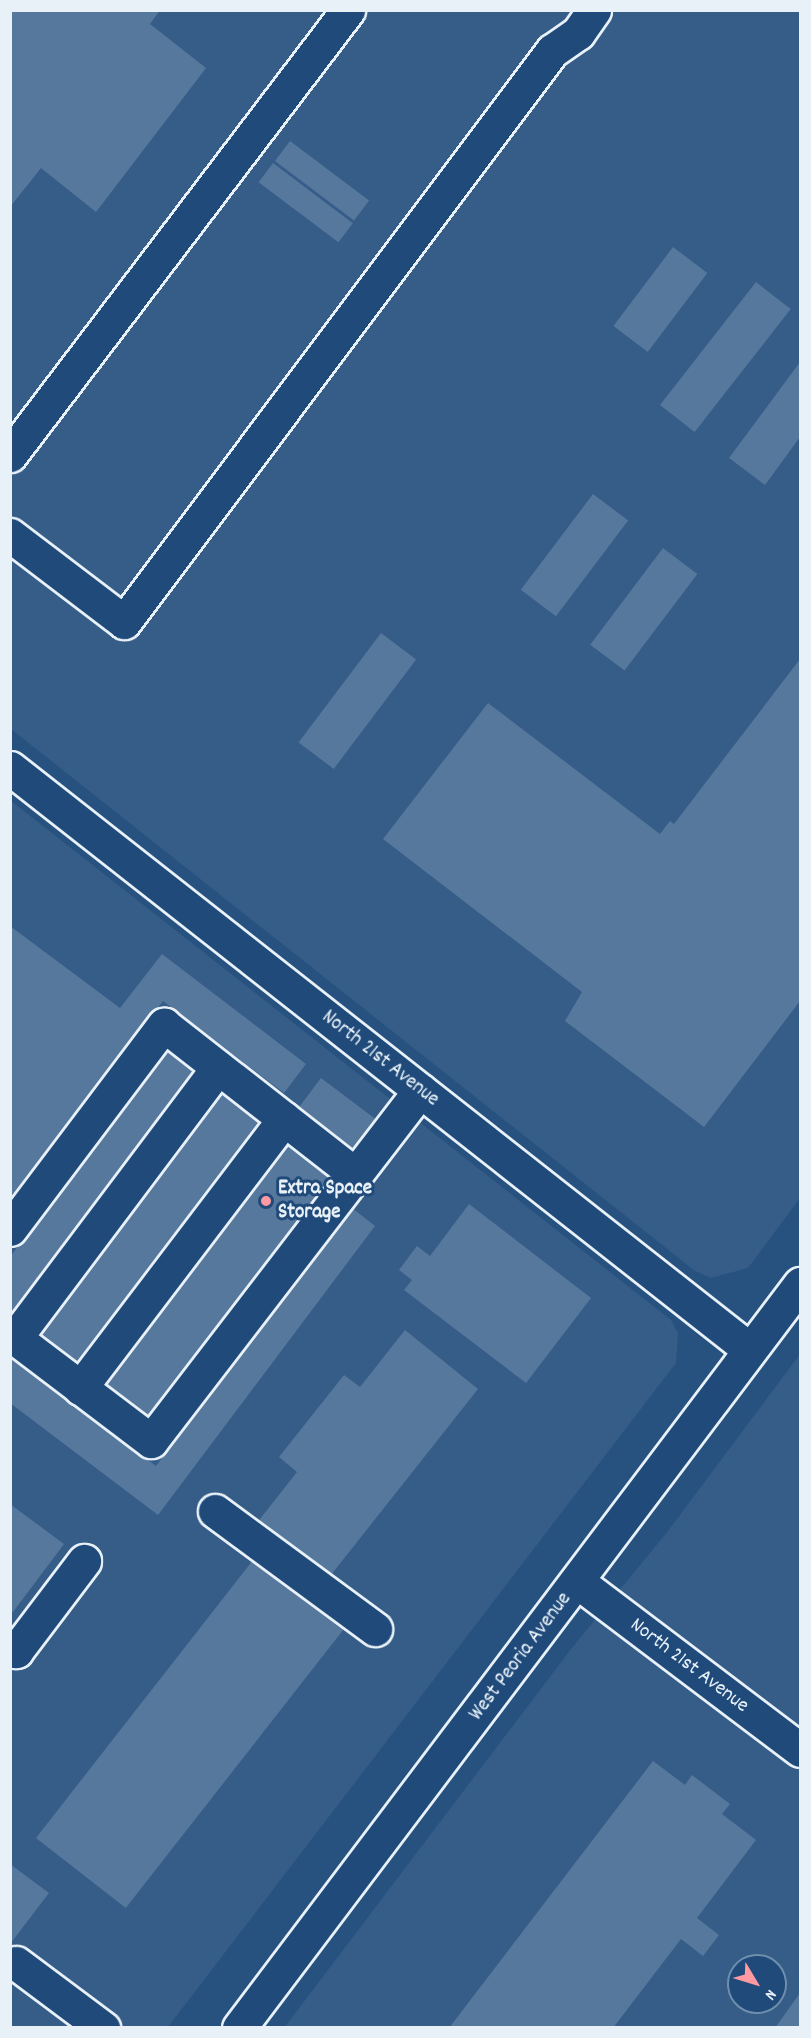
<!DOCTYPE html>
<html>
<head>
<meta charset="utf-8">
<style>
	body { margin:0 }
	#map { position:relative; width:811px; height:2038px; overflow:hidden; background:#27517f; font-family:Dekko,sans-serif }
	div>[style] { position:absolute }
	[style*='--x'] { left:calc(var(--x)*1px); top:calc(var(--y)*1px); width:calc(var(--w)*1px); rotate:calc(var(--a)*1deg) }
	.built>* { inset:0; background:#355d88 }
	.building>* { inset:0; background:#57789d; transform-origin:0 0 }
	.roads { filter:drop-shadow(2px 0 #e8f1f8) drop-shadow(-2px 0 #e8f1f8) drop-shadow(0 2px #e8f1f8) drop-shadow(0 -2px #e8f1f8) }
	.minor>* { height:33px; margin:-16.5px; padding:0 16.5px; transform-origin:16.5px; border-radius:16.5px; background:#1f4a7a }
	.major>* { height:33px; margin:-16.5px; padding:0 16.5px; transform-origin:16.5px; border-radius:16.5px; background:#1f4a7a }
	.dots>* { width:16px; height:16px; translate:-50% -50%; box-sizing:border-box; border:3px solid #1f4a7a; border-radius:50% }
	span { translate:-50% -50%; white-space:nowrap; text-align:center; line-height:1.15; -webkit-text-stroke:6px #1f4a7a; paint-order:stroke }
	.street-label { font-size:21px; color:#e8f1f8 }
	.poi-label { font-size:21px; color:#e8f1f8; font-weight:700 }
	.left { translate:0 -50%; text-align:left }
	.frame { position:absolute; inset:0; border:12px solid #e8f1f8; pointer-events:none }
	.north { position:absolute; left:727px; top:1954px; width:60px; height:60px; box-sizing:border-box; background:#1f4a7a; border:2px solid #6f8dac; border-radius:50%; rotate:128deg; font-size:16px; font-weight:700; line-height:24px; text-align:center; color:#e8f1f8 }
	.north::after { content:''; display:block; margin:auto; width:21px; height:27px; background:#ff9aa2; clip-path:polygon(50% 0,100% 100%,50% 72%,0 100%) }
</style>
</head>
<body>
<div id="map">
	<div class="built">
		<i style="clip-path:polygon(10px 11px,800px 11px,800px 1198px,748px 1268px,711px 1278px,695px 1271px,11px 729px)"></i>
		<i style="clip-path:polygon(10px 800px,671px 1320px,678px 1333px,676px 1363px,168px 2027px,11px 2027px)"></i>
		<i style="clip-path:polygon(evenodd,800px 1354px,800px 2027px,284px 2028px,571px 1649px,668px 1531px,800px 1354px,739px 1966px,775px 1966px,775px 2002px,739px 2002px,739px 1966px)"></i>
	</div>
	<div class="building">
		<i style="clip-path:polygon(10px 10px,160px 10px,150px 24px,206px 68px,96px 212px,41px 168px,10px 207px)"></i>
		<i style="left:290px;top:141px;width:99px;height:25px;rotate:37deg"></i>
		<i style="left:273px;top:163px;width:100px;height:24px;rotate:37deg"></i>
		<i style="left:673px;top:247px;width:43px;height:99px;rotate:37deg"></i>
		<i style="left:756px;top:282px;width:44px;height:156px;rotate:38deg"></i>
		<i style="clip-path:polygon(800px 362px,800px 437px,765px 485px,729px 458px)"></i>
		<i style="left:593px;top:494px;width:44px;height:120px;rotate:37deg"></i>
		<i style="left:663px;top:548px;width:43px;height:121px;rotate:37deg"></i>
		<i style="left:381px;top:633px;width:44px;height:137px;rotate:37deg"></i>
		<i style="clip-path:polygon(800px 659px,800px 1001px,704px 1127px,565px 1021px,582px 992px,383px 839px,488px 703px,660px 834px,670px 821px,674px 824px)"></i>
		<i style="clip-path:polygon(10px 926px,120px 1008px,162px 954px,306px 1064px,284px 1093px,163px 1001px,10px 1201px)"></i>
		<i style="clip-path:polygon(166px 1048px,201px 1074px,18px 1319px,10px 1314px,10px 1257px)"></i>
		<i style="left:321px;top:1078px;width:69px;height:38px;rotate:37deg"></i>
		<i style="left:217px;top:1087px;width:59px;height:305px;rotate:37deg"></i>
		<i style="left:288px;top:1140px;width:58px;height:305px;rotate:37deg"></i>
		<i style="clip-path:polygon(469px 1204px,591px 1298px,526px 1383px,404px 1290px,412px 1280px,399px 1270px,417px 1246px,430px 1256px)"></i>
		<i style="clip-path:polygon(352px 1208px,375px 1226px,158px 1515px,10px 1403px,10px 1355px,156px 1466px)"></i>
		<i style="clip-path:polygon(405px 1330px,478px 1389px,327px 1580px,256px 1524px,297px 1472px,279px 1457px,344px 1375px,360px 1387px)"></i>
		<i style="clip-path:polygon(10px 1504px,64px 1544px,13px 1612px,10px 1610px)"></i>
		<i style="left:257px;top:1555px;width:114px;height:359px;rotate:38deg"></i>
		<i style="clip-path:polygon(653px 1761px,685px 1785px,692px 1775px,730px 1804px,722px 1814px,756px 1840px,697px 1918px,719px 1935px,703px 1956px,681px 1939px,613px 2028px,449px 2028px)"></i>
		<i style="clip-path:polygon(10px 1864px,49px 1893px,10px 1944px)"></i>
		<i style="clip-path:polygon(800px 1993px,800px 2028px,775px 2028px)"></i>
	</div>
	<div class="roads">
		<div class="minor">
			<i style="--x:10;--y:455;--w:559;--a:-52.78"></i>
			<i style="--x:10;--y:535;--w:143;--a:37.3"></i>
			<i style="--x:124;--y:622;--w:714;--a:-53.15"></i>
			<i style="--x:552;--y:51;--w:32;--a:-35"></i>
			<i style="--x:578;--y:33;--w:28;--a:-55"></i>
			<i style="--x:10;--y:768;--w:941;--a:38.18"></i>
			<i style="--x:10;--y:1229;--w:256;--a:-53"></i>
			<i style="--x:164;--y:1025;--w:242;--a:38"></i>
			<i style="--x:10;--y:1334;--w:177;--a:37.2"></i>
			<i style="--x:151;--y:1441;--w:442;--a:-52.5"></i>
			<i style="--x:15;--y:1338;--w:338;--a:-53.1"></i>
			<i style="--x:80;--y:1388;--w:338;--a:-52.8"></i>
			<i style="--x:215;--y:1511;--w:199;--a:36.4"></i>
			<i style="--x:578;--y:1582;--w:278;--a:37.1"></i>
			<i style="--x:10;--y:1648;--w:7;--a:27"></i>
			<i style="--x:16;--y:1651;--w:113;--a:-52.9"></i>
			<i style="--x:16;--y:1963;--w:109;--a:36.8"></i>
		</div>
		<div class="major">
			<i style="--x:239;--y:2028;--w:932;--a:-52.98"></i>
		</div>
	</div>
	<div class="dots">
		<i style="left:266px;top:1201px;background:#ff9aa2"></i>
	</div>
	<div class="street-label">
		<span style="left:380px;top:1059px;rotate:38deg">North 21st Avenue</span>
		<span style="left:521px;top:1657px;rotate:-53deg">West Peoria Avenue</span>
		<span style="left:689px;top:1666px;rotate:37deg">North 21st Avenue</span>
	</div>
	<div class="poi-label">
		<span class="left" style="left:278px;top:1201px">Extra Space<br>Storage</span>
	</div>
	<div class="frame"></div>
	<div class="north">N</div>
</div>
</body>
</html>
